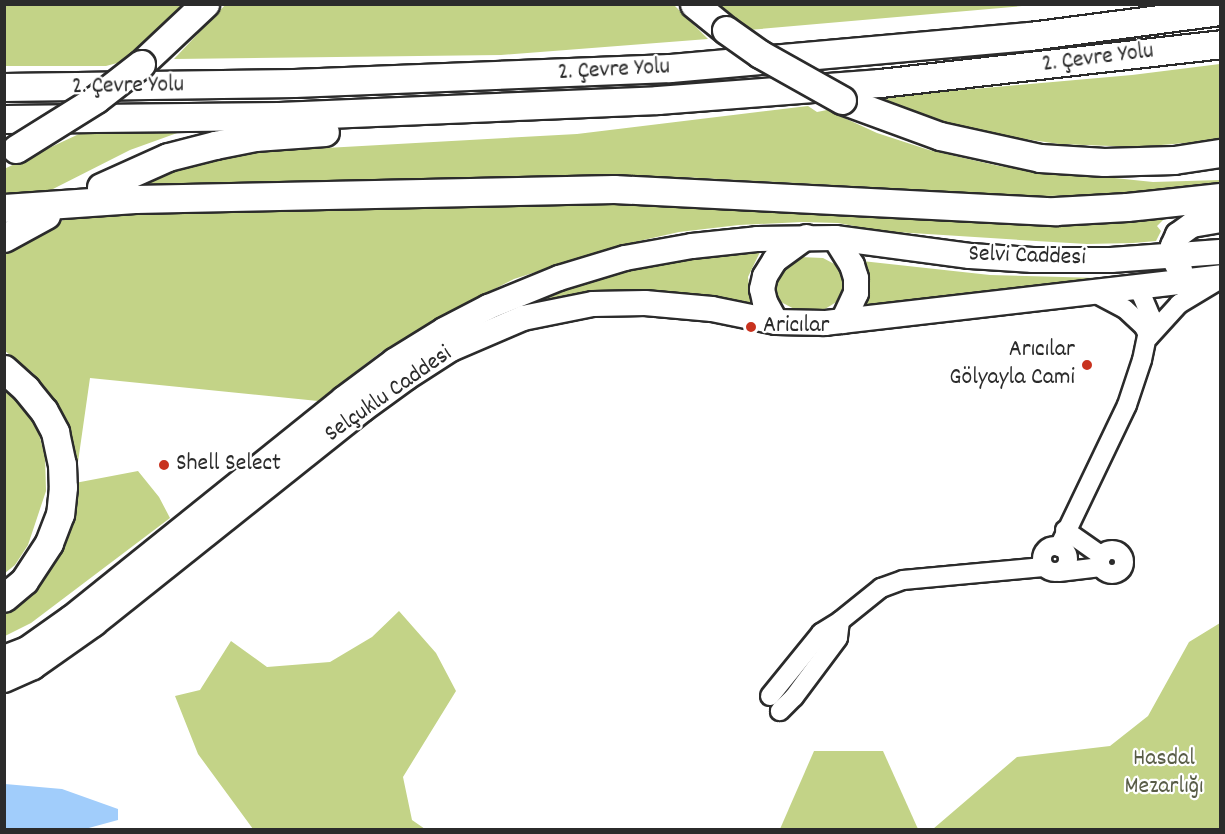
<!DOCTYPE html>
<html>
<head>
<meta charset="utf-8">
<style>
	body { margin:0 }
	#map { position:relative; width:1225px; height:834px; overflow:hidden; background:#fff; font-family:Dekko,sans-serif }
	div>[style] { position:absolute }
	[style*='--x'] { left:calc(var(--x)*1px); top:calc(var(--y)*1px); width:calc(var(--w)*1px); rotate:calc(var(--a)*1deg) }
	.green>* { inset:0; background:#c3d387 }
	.water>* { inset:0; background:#a1cdfb }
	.roads { filter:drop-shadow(2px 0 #2b2b2b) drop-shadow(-2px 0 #2b2b2b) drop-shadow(0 2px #2b2b2b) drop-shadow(0 -2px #2b2b2b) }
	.minor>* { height:18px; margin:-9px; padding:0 9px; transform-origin:9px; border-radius:9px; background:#fff }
	.minor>.ring { margin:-9px; padding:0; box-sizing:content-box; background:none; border:18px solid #fff; border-radius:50% }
	.major>* { height:24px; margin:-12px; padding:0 12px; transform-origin:12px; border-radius:12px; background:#fff }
	.highway>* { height:27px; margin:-13.5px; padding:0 13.5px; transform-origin:13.5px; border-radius:13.5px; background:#fff }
	.bridges { filter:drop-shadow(2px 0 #2b2b2b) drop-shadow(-2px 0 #2b2b2b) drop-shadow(0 2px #2b2b2b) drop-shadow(0 -2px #2b2b2b) }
	.highway-bridge>* { height:27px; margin:-13.5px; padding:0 13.5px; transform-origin:13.5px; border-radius:13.5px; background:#fff }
	.dots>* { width:16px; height:16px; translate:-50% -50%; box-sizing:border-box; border:3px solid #fff; border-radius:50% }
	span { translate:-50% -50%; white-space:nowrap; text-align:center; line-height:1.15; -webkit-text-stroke:4.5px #fff; paint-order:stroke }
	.street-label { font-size:24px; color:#2b2b2b }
	.poi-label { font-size:24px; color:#2b2b2b }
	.left { translate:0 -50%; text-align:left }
	.right { translate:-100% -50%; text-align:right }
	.park-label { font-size:24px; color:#595d47 }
	.frame { position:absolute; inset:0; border:6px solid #2b2b2b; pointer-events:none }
</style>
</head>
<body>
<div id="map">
	<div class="green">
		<i style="clip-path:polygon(226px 4px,674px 5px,708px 39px,501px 55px,174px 59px)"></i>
		<i style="clip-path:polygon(5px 5px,187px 5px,121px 62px,106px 66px,5px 66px)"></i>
		<i style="clip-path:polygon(709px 5px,1034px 5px,749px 30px)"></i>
		<i style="clip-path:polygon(1220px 64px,1220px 139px,1211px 141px,1136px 147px,1059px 144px,989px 134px,909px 113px,873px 98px,1132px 75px)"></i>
		<i style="clip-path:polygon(808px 106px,817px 112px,827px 110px,877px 133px,929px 150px,999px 166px,1153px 182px,1220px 180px,1220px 185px,1123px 195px,1037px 196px,681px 177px,131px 189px,185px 167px,238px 153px,577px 134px)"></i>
		<i style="clip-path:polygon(180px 132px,130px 150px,51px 190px,5px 197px,4px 169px,79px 134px)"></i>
		<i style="clip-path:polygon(481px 196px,1170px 213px,1157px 226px,1161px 231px,1156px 241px,1133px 243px,1087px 244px,1036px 241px,880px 231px,838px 223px,802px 222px,739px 225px,679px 232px,617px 246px,514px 279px,442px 316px,381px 352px,318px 401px,90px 378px,75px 483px,138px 471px,159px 497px,170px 518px,31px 623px,5px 636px,5px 608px,37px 575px,64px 427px,53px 397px,33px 373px,5px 351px,5px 252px,78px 212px)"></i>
		<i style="clip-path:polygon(760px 252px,748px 277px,750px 294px,754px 306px,704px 296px,633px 292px,508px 309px,587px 281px,632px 270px,665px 263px)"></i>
		<i style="clip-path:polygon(800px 257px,823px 258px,840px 267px,847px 282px,843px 298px,820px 312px,802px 313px,779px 301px,774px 295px,775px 274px,793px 259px)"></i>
		<i style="clip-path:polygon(862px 261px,990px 275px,1100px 278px,1100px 281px,863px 308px,870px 281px)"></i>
		<i style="clip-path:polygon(5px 383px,37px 427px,45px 456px,46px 491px,28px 545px,15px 565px,5px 573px)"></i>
		<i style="clip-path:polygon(399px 611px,436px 653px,456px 691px,403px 777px,412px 820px,425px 829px,253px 829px,198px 754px,175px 696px,200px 690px,231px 641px,267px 667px,330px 662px,372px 637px)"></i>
		<i style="clip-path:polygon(1220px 623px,1220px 829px,933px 829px,1017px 757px,1110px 746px,1148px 716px,1189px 642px)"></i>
		<i style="clip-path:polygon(814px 751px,883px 751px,918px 829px,780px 829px)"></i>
	</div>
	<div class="water">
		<i style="clip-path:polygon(5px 784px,62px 789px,118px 809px,118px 820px,85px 829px,5px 829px)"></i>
	</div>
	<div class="roads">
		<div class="minor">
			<i style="--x:1091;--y:291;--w:38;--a:28"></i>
			<i style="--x:1125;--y:309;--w:26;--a:43"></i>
			<i style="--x:1144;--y:327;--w:11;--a:63"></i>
			<i style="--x:1149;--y:337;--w:45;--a:-47.7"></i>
			<i style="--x:1179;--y:304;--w:47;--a:-31"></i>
			<i style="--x:1065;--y:530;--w:45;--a:35.1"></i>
			<i class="ring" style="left:1042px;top:546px;width:8px;height:8px"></i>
			<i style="--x:1059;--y:547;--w:157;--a:-64.4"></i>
			<i style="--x:1127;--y:405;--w:47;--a:-71.6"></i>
			<i style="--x:1142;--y:360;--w:44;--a:-78.2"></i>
			<i style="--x:1151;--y:317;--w:25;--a:-113"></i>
			<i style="--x:1141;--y:294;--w:11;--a:-131"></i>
			<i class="ring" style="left:1100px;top:550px;width:6px;height:6px"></i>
			<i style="--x:1059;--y:572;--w:42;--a:-6.8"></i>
			<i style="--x:840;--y:621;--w:53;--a:-38.8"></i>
			<i style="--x:881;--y:588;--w:23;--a:-20"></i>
			<i style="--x:903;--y:580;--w:141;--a:-5.3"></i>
			<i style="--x:770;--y:696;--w:81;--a:-51"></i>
			<i style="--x:821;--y:633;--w:22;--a:-32"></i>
			<i style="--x:840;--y:621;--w:17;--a:97"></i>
			<i style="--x:838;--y:638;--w:74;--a:126.7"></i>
			<i style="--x:794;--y:697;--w:20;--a:135"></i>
		</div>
		<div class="major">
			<i style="--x:835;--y:238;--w:32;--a:58"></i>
			<i style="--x:852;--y:265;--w:14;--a:73"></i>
			<i style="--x:856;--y:278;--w:15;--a:90"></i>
			<i style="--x:856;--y:293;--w:31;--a:115"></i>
			<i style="--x:1180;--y:270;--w:16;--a:-117"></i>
			<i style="--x:1173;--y:256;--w:10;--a:-90"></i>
			<i style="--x:1173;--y:246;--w:12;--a:-66"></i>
			<i style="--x:1178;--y:235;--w:17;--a:-36"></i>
			<i style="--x:1192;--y:225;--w:28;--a:-10"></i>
			<i style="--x:776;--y:322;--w:23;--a:-119"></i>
			<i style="--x:765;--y:302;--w:13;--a:-103"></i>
			<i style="--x:762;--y:289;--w:13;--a:-77"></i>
			<i style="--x:765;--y:276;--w:19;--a:-58"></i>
			<i style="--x:775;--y:260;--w:39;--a:-36"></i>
			<i style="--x:4;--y:658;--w:25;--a:-21"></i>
			<i style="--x:27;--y:649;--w:54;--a:-35.2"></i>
			<i style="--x:71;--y:618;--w:349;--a:-38.8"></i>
			<i style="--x:343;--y:399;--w:64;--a:-36.7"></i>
			<i style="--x:394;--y:361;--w:59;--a:-31.8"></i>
			<i style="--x:444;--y:330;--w:50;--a:-27.6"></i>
			<i style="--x:488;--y:307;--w:77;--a:-22.2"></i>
			<i style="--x:559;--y:278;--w:69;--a:-16.9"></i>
			<i style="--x:625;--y:258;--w:68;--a:-10.2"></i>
			<i style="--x:692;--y:246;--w:65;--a:-6.1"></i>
			<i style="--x:757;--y:239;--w:78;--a:-0.7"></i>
			<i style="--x:835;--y:238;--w:136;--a:7.6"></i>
			<i style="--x:970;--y:256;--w:63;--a:3.6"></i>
			<i style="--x:1033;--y:260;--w:78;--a:0"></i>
			<i style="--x:1111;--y:260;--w:109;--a:-4.2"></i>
			<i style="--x:4;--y:680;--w:32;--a:-24"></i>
			<i style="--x:33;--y:667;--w:75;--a:-35.2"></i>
			<i style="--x:94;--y:624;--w:343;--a:-38.6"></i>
			<i style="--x:362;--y:410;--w:54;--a:-36"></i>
			<i style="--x:406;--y:378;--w:54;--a:-32.8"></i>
			<i style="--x:451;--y:349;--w:78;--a:-23.3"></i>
			<i style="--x:523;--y:318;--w:71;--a:-11.3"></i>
			<i style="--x:593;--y:304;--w:52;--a:-1.1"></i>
			<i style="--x:645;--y:303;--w:67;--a:5.1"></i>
			<i style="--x:712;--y:309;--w:65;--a:11.5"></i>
			<i style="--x:776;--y:322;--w:49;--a:1.2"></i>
			<i style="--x:825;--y:323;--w:398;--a:-6.6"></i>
		</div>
		<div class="highway">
			<i style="--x:694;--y:4;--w:41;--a:39.1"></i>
			<i style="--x:141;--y:64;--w:88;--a:-43.2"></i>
			<i style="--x:4;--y:87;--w:290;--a:-0.8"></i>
			<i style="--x:294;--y:83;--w:376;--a:-2.3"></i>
			<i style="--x:670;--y:68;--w:361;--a:-5.1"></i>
			<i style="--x:1030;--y:36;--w:192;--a:-7.5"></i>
			<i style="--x:842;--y:100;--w:104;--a:20.2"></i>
			<i style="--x:940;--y:136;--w:102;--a:12.4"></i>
			<i style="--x:1040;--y:158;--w:64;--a:3.6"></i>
			<i style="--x:1104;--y:162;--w:70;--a:-1.6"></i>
			<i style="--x:1174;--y:160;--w:47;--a:-8.7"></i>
			<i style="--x:4;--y:119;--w:275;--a:-0.6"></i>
			<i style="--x:279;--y:116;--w:379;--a:-2.4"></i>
			<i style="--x:658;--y:100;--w:223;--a:-4.4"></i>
			<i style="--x:880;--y:83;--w:342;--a:-6.5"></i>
			<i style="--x:101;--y:187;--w:73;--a:-24.1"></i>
			<i style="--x:168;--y:157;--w:49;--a:-14.3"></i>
			<i style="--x:215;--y:145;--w:41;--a:-11.3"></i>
			<i style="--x:255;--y:137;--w:70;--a:-4.1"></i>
			<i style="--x:4;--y:208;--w:131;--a:-3.9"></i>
			<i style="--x:135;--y:199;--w:479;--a:-1.2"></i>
			<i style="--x:614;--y:189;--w:442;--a:2.9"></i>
			<i style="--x:1055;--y:211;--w:72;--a:-3.2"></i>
			<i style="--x:1127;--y:207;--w:94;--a:-6.1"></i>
			<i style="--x:4;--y:238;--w:48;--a:-28.7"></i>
			<i style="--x:4;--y:369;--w:30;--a:42"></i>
			<i style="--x:26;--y:389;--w:28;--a:51"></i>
			<i style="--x:44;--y:411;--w:24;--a:62"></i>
			<i style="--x:55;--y:432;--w:33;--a:78"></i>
			<i style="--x:62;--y:464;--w:23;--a:88"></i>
			<i style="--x:63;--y:487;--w:27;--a:96"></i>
			<i style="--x:60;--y:514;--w:31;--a:111"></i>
			<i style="--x:49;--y:543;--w:45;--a:123.3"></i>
			<i style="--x:24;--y:581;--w:26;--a:140"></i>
		</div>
	</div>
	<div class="bridges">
		<div class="highway-bridge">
			<i style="--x:726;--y:30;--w:42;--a:35.2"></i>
			<i style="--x:760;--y:54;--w:94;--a:29.3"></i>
			<i style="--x:16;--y:149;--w:94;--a:-32"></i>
			<i style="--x:96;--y:99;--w:57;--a:-37.9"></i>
		</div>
	</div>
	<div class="dots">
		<i style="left:751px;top:327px;background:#c8321e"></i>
		<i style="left:1087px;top:365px;background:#c8321e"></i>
		<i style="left:164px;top:465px;background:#c8321e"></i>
	</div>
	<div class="street-label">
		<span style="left:1098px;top:59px;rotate:-7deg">2. Çevre Yolu</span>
		<span style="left:614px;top:71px;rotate:-3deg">2. Çevre Yolu</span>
		<span style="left:128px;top:87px;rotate:-1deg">2. Çevre Yolu</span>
		<span style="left:1027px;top:257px;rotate:2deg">Selvi Caddesi</span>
		<span style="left:389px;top:395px;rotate:-35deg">Selçuklu Caddesi</span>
	</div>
	<div class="poi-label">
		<span class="left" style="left:763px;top:327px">Aricılar</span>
		<span class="right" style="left:1075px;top:365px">Arıcılar<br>Gölyayla Cami</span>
		<span class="left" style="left:176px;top:465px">Shell Select</span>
	</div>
	<div class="park-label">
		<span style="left:1164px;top:774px">Hasdal<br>Mezarlığı</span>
	</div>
	<div class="frame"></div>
</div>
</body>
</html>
